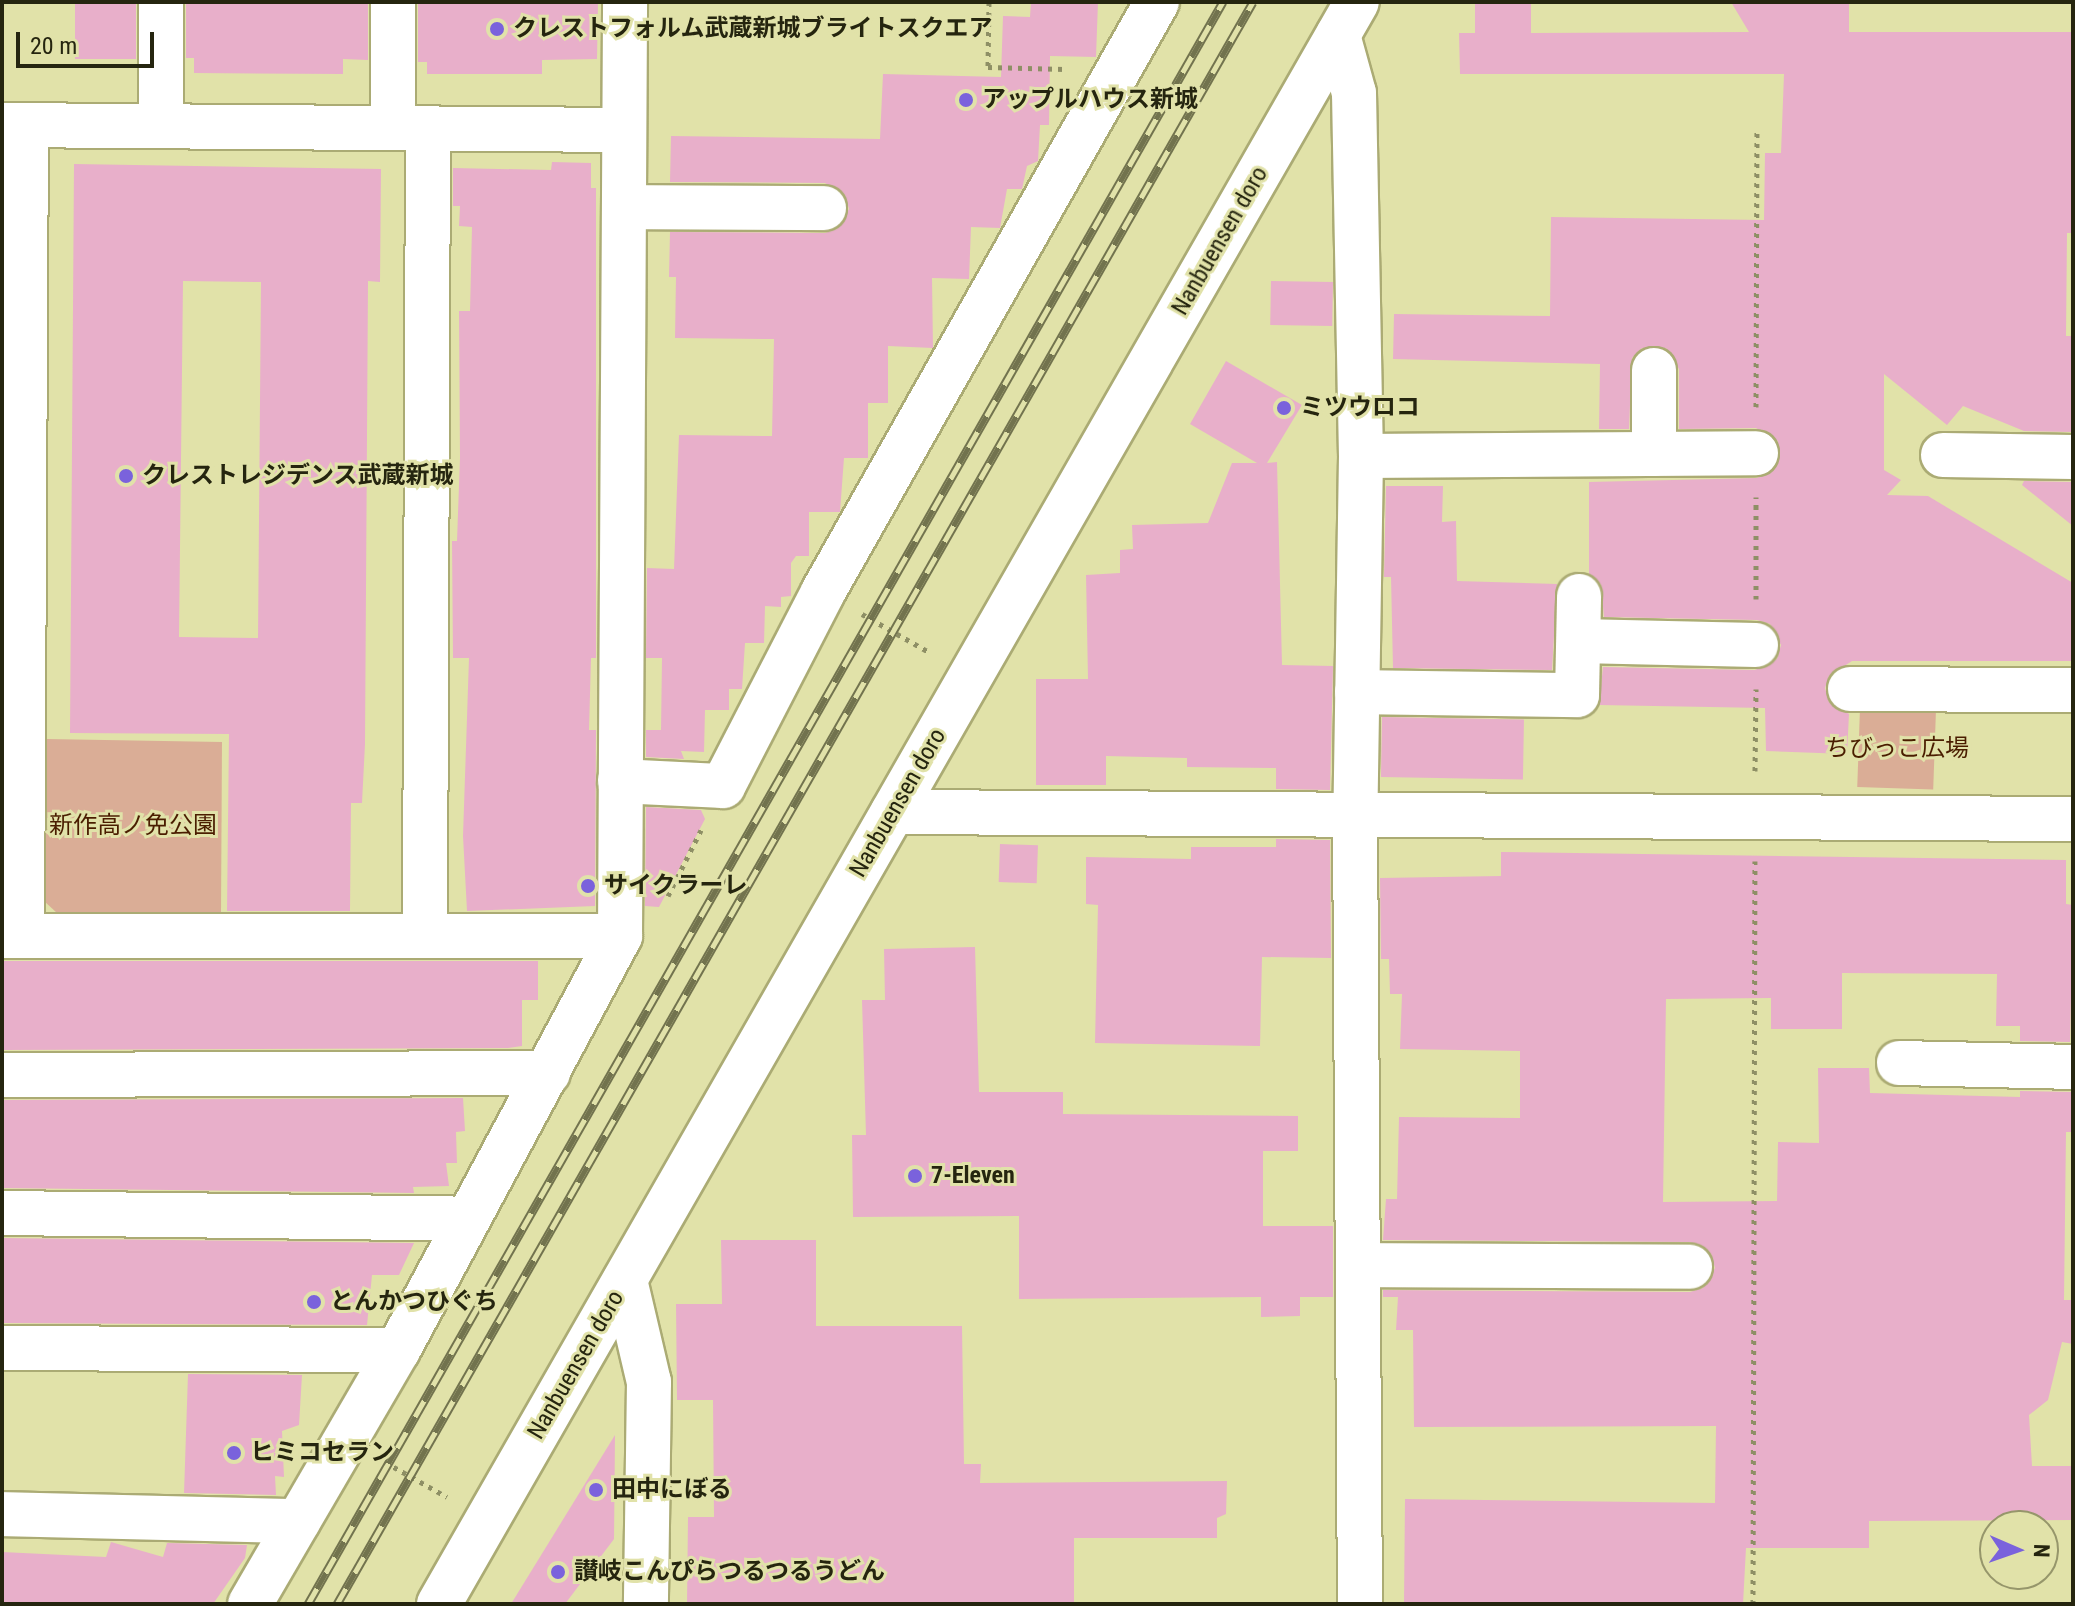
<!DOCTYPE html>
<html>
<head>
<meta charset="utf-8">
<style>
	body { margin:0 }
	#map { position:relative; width:2075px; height:1606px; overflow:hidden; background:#e1e2a9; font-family:"Roboto Condensed","Noto Sans JP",sans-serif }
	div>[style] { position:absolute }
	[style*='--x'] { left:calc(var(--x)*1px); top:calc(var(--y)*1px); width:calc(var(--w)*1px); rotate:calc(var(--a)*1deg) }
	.green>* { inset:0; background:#daad96; transform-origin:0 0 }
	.building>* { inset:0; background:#e8afca; transform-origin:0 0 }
	.path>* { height:5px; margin-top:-2.5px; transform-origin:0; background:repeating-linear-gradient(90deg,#8e8f65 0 4px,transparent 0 10px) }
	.roads { filter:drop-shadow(2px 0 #abab74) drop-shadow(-2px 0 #abab74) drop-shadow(0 2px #abab74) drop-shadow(0 -2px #abab74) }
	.minor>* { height:44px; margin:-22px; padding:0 22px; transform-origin:22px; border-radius:22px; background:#fff }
	.rail>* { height:9px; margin-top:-4.5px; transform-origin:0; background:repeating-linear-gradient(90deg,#e1e2a9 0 18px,#72734e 0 36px); box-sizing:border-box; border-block:2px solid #72734e }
	.dots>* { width:22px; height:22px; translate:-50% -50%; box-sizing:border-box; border:4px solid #e1e2a9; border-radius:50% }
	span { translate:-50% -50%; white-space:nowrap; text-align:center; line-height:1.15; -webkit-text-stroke:6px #e1e2a9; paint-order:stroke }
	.poi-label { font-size:24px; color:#25250f; font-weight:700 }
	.left { translate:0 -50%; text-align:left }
	.street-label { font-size:24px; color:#25250f }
	.park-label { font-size:24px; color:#4a1d00 }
	.frame { position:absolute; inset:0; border:4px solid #25250f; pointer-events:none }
	.north { position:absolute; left:1979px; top:1510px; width:80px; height:80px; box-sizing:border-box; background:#e1e2a9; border:2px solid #96966b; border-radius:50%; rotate:92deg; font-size:22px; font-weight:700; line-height:32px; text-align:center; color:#25250f }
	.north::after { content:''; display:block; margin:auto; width:28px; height:36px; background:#7a62dc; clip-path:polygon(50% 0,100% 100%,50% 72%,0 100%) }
	.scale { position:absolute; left:16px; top:32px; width:138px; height:36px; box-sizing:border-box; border:4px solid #25250f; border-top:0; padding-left:10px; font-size:24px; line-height:28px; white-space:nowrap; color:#25250f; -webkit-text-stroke:6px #e1e2a9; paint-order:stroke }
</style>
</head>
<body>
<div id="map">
	<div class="green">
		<i style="left:1860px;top:708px;width:76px;height:79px;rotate:2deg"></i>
		<i style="clip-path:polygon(46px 739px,222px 742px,221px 914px,57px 913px,44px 901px)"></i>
	</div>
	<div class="building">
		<i style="left:75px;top:2px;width:61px;height:57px"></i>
		<i style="clip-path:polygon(186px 2px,368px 2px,368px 60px,343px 59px,343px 74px,194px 73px,194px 58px,186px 58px)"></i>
		<i style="clip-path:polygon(418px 2px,598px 2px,597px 59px,542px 60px,542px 74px,427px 74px,427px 62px,418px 62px)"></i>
		<i style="clip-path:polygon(1031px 2px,1098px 2px,1096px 57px,1050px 56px,1049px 125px,1040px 125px,1038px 161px,1027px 166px,1022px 189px,1007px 189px,1000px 228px,971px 227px,969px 279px,932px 278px,933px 348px,888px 346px,888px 403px,868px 403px,868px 458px,844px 458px,840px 512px,809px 512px,809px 556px,796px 556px,791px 563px,791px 596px,781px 597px,781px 607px,765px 606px,764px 643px,745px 643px,742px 689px,729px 689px,729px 710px,705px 710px,704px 752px,681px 751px,684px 759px,646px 757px,646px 730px,661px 730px,662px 658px,646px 658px,647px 568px,674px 569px,679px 435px,772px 436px,774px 339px,675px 338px,676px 277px,669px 277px,670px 232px,825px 233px,837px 229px,849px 209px,845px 195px,825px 183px,670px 182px,671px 136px,880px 139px,883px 74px,1001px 77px,1003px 16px,1030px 17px)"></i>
		<i style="clip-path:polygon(1475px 2px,1531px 2px,1531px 33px,1749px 32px,1731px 2px,1849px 2px,1849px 32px,2073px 32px,2073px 233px,2067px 233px,2066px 336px,2073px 336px,2073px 432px,2024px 431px,1963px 406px,1947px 425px,1884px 374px,1884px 470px,1901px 480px,1887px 495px,1928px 496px,2073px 583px,2073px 661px,1852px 661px,1829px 676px,1825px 688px,1829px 702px,1849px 714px,1847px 754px,1766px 751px,1765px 708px,1599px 705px,1603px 667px,1755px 670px,1777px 659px,1781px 645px,1770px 624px,1757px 620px,1604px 617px,1601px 585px,1589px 574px,1589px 482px,1757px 478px,1777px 466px,1778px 441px,1756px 428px,1679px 429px,1679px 369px,1666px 348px,1642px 348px,1632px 358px,1629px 429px,1599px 429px,1600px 364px,1393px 359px,1394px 314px,1550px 316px,1551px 217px,1764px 220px,1765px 153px,1781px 153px,1784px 74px,1460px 74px,1459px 33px,1475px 33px)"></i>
		<i style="clip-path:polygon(552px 162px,591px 163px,591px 188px,596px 188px,596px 658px,591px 658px,589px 730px,596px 730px,595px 906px,467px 911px,463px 836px,469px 658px,453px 658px,452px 541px,457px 541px,460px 458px,459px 311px,470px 311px,472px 227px,459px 226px,460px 206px,453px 206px,453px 168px,551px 170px)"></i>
		<i style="clip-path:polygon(evenodd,74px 164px,381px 169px,380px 282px,368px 281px,365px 744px,362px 803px,351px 803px,350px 911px,227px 911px,229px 734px,70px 733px,74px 164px,183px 281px,261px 282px,258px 638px,179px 637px,183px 281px)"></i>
		<i style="left:1271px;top:281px;width:62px;height:44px;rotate:1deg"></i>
		<i style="clip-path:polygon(1226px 361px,1302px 405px,1267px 463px,1277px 462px,1282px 665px,1333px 666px,1330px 790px,1276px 789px,1276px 768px,1187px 767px,1187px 758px,1106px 756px,1106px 785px,1036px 785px,1036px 679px,1088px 679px,1086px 575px,1120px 573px,1120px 550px,1133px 549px,1132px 525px,1208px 523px,1232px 463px,1257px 463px,1190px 424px)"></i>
		<i style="clip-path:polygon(2024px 481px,2073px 482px,2073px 526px,2022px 485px)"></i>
		<i style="clip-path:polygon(1386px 486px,1443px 486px,1442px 522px,1456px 521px,1457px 581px,1557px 584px,1552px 670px,1393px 668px,1391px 577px,1384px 577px)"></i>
		<i style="left:1382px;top:717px;width:142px;height:60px;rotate:1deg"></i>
		<i style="clip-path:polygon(646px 807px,701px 810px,705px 819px,659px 907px,645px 906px)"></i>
		<i style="clip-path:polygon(1276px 839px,1330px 840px,1331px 958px,1262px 957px,1260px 1046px,1095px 1043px,1098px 905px,1086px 904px,1086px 857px,1191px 859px,1191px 847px,1276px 847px)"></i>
		<i style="left:1000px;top:844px;width:38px;height:38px;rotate:2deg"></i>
		<i style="clip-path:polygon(1501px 852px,2066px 860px,2066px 904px,2073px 905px,2070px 1042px,2020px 1041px,2020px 1026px,1996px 1026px,1997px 974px,1842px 973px,1842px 1029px,1771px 1029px,1771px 998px,1666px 999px,1663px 1202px,1777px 1201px,1778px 1142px,1819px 1143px,1818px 1068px,1869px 1068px,1870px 1093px,2020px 1097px,2020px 1091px,2073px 1092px,2073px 1132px,2066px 1132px,2064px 1300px,2072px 1300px,2073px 1306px,2073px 1344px,2062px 1342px,2048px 1400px,2029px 1415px,2032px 1466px,2073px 1466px,2073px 1520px,1869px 1521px,1869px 1548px,1746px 1548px,1743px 1604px,1404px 1604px,1405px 1499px,1715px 1503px,1716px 1426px,1414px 1427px,1413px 1330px,1396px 1330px,1398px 1297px,1383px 1297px,1383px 1290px,1690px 1292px,1703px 1288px,1715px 1268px,1711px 1254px,1690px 1242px,1383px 1240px,1386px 1199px,1397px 1199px,1399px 1117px,1520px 1118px,1520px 1051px,1400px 1049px,1402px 994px,1390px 994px,1389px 959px,1381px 959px,1380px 878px,1501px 876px)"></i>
		<i style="clip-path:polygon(975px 947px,979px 1092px,1063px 1092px,1063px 1114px,1298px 1116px,1298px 1151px,1263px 1151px,1263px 1226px,1333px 1226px,1333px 1297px,1300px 1297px,1300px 1316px,1261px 1317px,1261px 1297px,1019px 1299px,1019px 1216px,853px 1217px,852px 1135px,866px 1135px,862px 1000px,885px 1000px,884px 949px)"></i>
		<i style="clip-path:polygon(2px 961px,538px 961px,538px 1000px,522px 1000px,522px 1046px,508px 1048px,2px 1050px)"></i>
		<i style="clip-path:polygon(463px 1098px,465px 1131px,456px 1132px,457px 1163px,446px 1163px,449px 1186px,413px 1187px,414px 1193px,2px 1188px,2px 1100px)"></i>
		<i style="clip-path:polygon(2px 1238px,414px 1243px,399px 1275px,372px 1275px,367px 1325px,2px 1323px)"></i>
		<i style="clip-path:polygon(721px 1240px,816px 1240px,816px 1326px,962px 1326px,964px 1464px,981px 1464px,980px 1483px,1227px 1481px,1226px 1514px,1217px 1518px,1217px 1538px,1074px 1538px,1074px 1604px,687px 1604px,688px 1517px,714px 1517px,713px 1400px,677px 1400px,676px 1304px,722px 1304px)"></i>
		<i style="clip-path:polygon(188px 1374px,302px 1375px,299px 1425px,282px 1431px,284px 1477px,275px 1476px,276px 1495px,184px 1493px)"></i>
		<i style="clip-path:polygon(615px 1435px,614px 1539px,565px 1604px,511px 1604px)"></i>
		<i style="clip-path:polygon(111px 1542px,163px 1557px,167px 1543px,247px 1545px,245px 1558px,213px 1604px,2px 1604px,2px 1552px,106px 1557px)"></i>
	</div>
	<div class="path">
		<i style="--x:989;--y:2;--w:65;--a:90.9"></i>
		<i style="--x:988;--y:67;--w:77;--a:1.5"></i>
		<i style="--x:1756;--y:407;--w:279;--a:-89.8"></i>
		<i style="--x:1756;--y:599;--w:102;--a:-90"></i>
		<i style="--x:862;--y:614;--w:77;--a:29.6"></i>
		<i style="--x:1755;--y:771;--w:82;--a:-89.3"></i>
		<i style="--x:668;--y:896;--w:74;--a:-63.4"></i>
		<i style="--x:385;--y:1462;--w:71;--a:29.4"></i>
		<i style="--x:1753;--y:1604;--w:743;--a:-89.85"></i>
	</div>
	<div class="roads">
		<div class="minor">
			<i style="--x:1338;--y:35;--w:60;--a:74.6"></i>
			<i style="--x:1354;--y:93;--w:363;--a:88.9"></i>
			<i style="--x:1361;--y:456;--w:363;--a:90.9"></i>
			<i style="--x:1355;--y:819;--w:785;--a:89.64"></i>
			<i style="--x:2;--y:125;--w:622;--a:0.46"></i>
			<i style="--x:161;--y:126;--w:124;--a:-90"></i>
			<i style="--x:393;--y:128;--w:126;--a:-90"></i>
			<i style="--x:624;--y:207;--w:200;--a:0.3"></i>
			<i style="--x:1654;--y:454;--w:84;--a:-90"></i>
			<i style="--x:1943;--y:455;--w:130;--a:0.9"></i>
			<i style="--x:1361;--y:456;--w:395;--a:-0.4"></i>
			<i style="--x:1579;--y:641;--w:177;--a:1.3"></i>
			<i style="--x:1850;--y:689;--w:223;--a:0.3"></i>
			<i style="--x:1357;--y:692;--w:220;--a:0.8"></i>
			<i style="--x:1577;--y:695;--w:99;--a:-88.8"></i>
			<i style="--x:620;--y:781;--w:103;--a:2.8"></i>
			<i style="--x:723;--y:786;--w:218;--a:-62.7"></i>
			<i style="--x:823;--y:592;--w:678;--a:-60.49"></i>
			<i style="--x:893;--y:812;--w:1180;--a:0.34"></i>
			<i style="--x:425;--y:933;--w:805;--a:-89.79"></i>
			<i style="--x:2;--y:936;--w:618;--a:0"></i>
			<i style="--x:22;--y:936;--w:811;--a:-89.72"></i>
			<i style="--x:1899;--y:1063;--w:174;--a:1.3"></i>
			<i style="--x:2;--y:1075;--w:546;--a:-0.21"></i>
			<i style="--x:2;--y:1213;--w:463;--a:0.7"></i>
			<i style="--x:1358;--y:1265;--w:332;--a:0.3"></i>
			<i style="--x:625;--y:1280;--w:105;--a:76.8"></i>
			<i style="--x:649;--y:1382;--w:222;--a:90.8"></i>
			<i style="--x:2;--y:1348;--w:396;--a:0.3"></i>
			<i style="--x:2;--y:1514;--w:296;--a:1.4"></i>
			<i style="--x:250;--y:1604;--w:294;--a:-59.8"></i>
			<i style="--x:398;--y:1350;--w:470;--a:-61.8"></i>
			<i style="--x:620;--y:936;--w:934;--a:-89.69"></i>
			<i style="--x:439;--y:1604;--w:1846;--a:-60.19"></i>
		</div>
	</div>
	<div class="rail">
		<i style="--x:308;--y:1604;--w:1845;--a:-60.27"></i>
		<i style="--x:337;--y:1604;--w:1845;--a:-60.24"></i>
	</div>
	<div class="dots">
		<i style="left:497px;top:29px;background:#7a62dc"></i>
		<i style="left:966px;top:100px;background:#7a62dc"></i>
		<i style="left:1284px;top:408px;background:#7a62dc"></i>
		<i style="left:126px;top:476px;background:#7a62dc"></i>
		<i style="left:588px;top:886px;background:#7a62dc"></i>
		<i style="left:915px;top:1176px;background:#7a62dc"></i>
		<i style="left:314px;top:1302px;background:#7a62dc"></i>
		<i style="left:234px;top:1453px;background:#7a62dc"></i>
		<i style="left:596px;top:1490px;background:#7a62dc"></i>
		<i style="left:558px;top:1572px;background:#7a62dc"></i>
	</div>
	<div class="poi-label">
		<span class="left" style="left:513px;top:29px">クレストフォルム武蔵新城ブライトスクエア</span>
		<span class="left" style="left:982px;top:100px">アップルハウス新城</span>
		<span class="left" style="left:1300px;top:408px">ミツウロコ</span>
		<span class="left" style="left:142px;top:476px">クレストレジデンス武蔵新城</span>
		<span class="left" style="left:604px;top:886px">サイクラーレ</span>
		<span class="left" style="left:931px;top:1176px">7-Eleven</span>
		<span class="left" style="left:330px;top:1302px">とんかつひぐち</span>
		<span class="left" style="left:250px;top:1453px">ヒミコセラン</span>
		<span class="left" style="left:612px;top:1490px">田中にぼる</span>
		<span class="left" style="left:574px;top:1572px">讃岐こんぴらつるつるうどん</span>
	</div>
	<div class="street-label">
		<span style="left:1220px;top:241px;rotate:-60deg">Nanbuensen doro</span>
		<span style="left:898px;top:803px;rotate:-60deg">Nanbuensen doro</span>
		<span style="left:576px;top:1365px;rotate:-60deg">Nanbuensen doro</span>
	</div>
	<div class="park-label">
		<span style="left:1897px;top:749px">ちびっこ広場</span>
		<span style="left:133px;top:826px">新作高ノ免公園</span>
	</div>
	<div class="frame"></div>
	<div class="north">N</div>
	<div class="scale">20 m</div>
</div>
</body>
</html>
